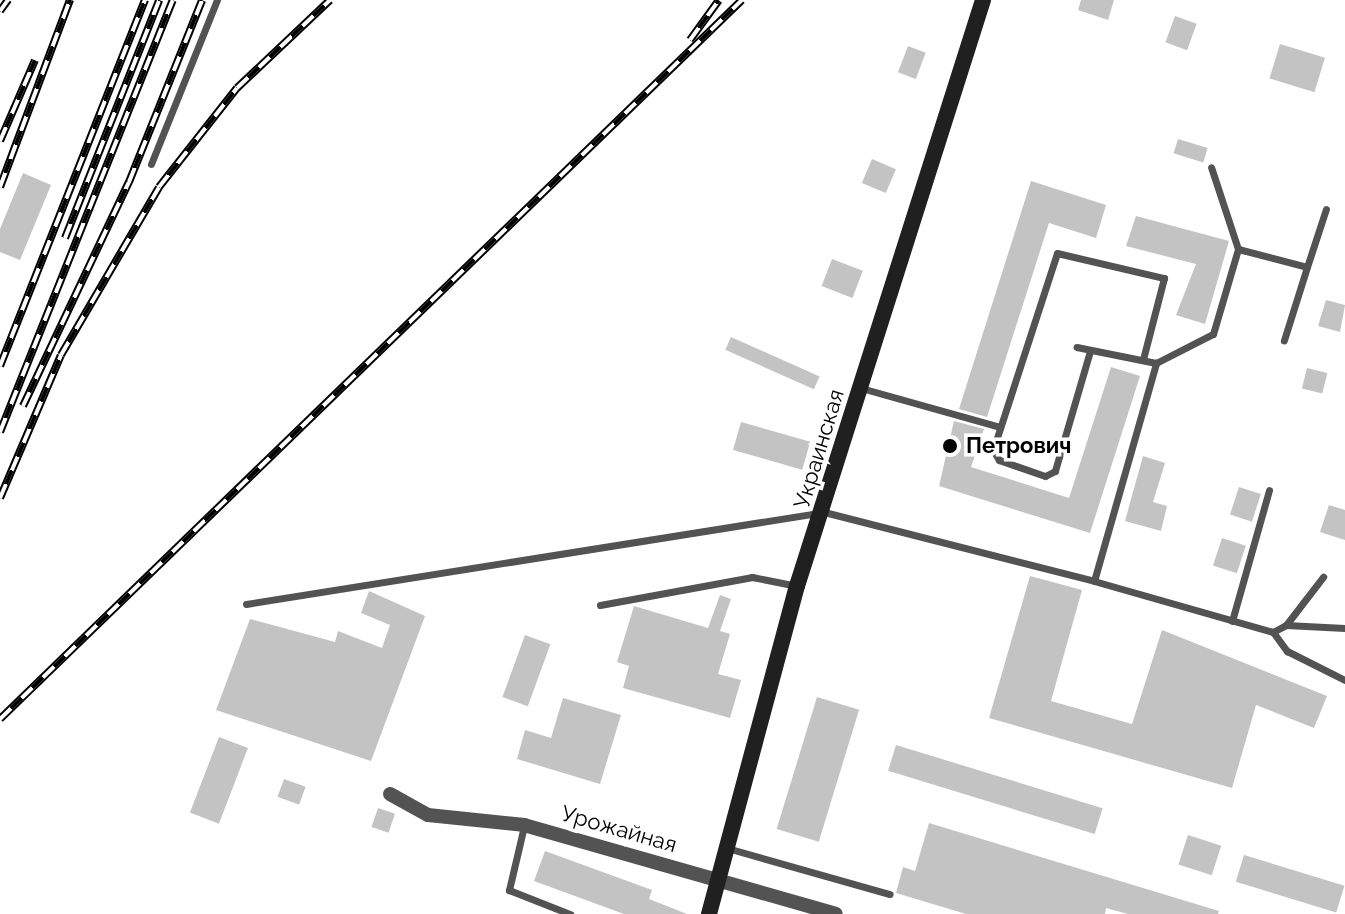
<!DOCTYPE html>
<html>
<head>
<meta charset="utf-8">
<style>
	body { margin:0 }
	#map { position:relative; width:1345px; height:914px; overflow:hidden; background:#fff; font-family:Raleway,sans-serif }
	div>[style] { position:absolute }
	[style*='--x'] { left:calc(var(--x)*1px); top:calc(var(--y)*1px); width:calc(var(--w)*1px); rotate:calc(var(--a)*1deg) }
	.building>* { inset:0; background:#c3c3c3; transform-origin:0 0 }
	.lane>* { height:7px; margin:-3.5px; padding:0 3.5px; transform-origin:3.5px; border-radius:3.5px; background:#535353 }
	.street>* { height:14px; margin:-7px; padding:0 7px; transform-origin:7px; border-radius:7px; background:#535353 }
	.secondary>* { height:16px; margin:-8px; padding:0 8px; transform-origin:8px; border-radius:8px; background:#202020 }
	.rail>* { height:8px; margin-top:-4px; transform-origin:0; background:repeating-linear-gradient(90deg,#fff 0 15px,#000 0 30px); box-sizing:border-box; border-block:2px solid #000 }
	.dots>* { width:22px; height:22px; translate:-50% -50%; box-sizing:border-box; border:4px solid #fff; border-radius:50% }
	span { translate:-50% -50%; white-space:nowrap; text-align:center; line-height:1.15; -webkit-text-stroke:7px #fff; paint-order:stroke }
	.poi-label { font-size:22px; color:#000; font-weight:700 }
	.left { translate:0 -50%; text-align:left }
	.street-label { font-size:22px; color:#000 }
</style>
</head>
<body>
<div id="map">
	<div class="building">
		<i style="clip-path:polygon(1081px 0,1114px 0,1108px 20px,1078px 10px)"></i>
		<i style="left:1175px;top:16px;width:23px;height:28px;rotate:20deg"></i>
		<i style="left:1280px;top:44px;width:47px;height:36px;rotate:17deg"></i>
		<i style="left:908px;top:46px;width:19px;height:28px;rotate:21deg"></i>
		<i style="left:1178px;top:139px;width:31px;height:15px;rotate:17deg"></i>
		<i style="left:872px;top:159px;width:26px;height:26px;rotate:23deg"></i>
		<i style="clip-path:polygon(23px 173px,51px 185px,20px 260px,0 252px,0 229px)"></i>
		<i style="clip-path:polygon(1031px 181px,1106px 205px,1096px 238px,1049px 223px,987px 417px,959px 409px)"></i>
		<i style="clip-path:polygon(1136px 216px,1229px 241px,1205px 324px,1176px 315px,1196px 264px,1126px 246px)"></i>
		<i style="left:832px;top:259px;width:33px;height:29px;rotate:21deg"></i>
		<i style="clip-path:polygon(1326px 300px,1345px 305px,1340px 332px,1318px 326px)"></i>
		<i style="left:731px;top:337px;width:97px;height:14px;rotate:24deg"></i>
		<i style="clip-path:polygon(1111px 367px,1140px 376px,1090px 533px,939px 486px,954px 421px,984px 429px,971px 467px,1069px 498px)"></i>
		<i style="left:1307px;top:368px;width:21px;height:21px;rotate:14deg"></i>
		<i style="left:741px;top:422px;width:72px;height:29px;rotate:16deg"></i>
		<i style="clip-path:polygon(1143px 456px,1165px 463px,1153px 502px,1167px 506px,1161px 531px,1125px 521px)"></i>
		<i style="left:1239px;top:487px;width:23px;height:29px;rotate:18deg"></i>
		<i style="clip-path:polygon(1329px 505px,1345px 510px,1345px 540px,1320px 532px)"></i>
		<i style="left:1222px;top:538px;width:25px;height:29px;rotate:18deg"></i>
		<i style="clip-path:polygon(1030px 576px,1082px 590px,1051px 701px,1132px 724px,1162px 630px,1327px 696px,1314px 728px,1256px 705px,1232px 788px,989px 718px)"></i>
		<i style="clip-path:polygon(369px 591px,425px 616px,371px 761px,216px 710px,250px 619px,335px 642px,338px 631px,382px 648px,390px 625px,361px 613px)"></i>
		<i style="clip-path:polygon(720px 595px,731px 599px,720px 631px,730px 634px,718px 674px,741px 680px,730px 718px,623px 688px,629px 666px,617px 662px,634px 606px,708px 628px)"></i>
		<i style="left:525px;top:635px;width:27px;height:66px;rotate:20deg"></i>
		<i style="left:817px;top:697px;width:44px;height:138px;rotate:17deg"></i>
		<i style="clip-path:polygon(563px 698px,621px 715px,600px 784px,517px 759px,525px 730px,551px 738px)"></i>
		<i style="left:219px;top:737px;width:31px;height:81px;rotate:21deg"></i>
		<i style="left:896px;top:745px;width:216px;height:27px;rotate:17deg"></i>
		<i style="left:284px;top:779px;width:23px;height:19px;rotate:20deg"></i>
		<i style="left:378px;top:808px;width:18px;height:20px;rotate:19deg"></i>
		<i style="clip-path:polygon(929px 823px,1219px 911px,1218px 914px,1128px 914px,1106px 908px,1105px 914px,966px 914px,896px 893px,903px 867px,915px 871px)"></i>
		<i style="left:1188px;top:835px;width:35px;height:31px;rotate:18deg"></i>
		<i style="clip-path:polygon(545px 851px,652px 890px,649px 899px,687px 914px,624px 914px,534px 881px)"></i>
		<i style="left:1244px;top:855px;width:105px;height:28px;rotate:17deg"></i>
	</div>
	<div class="lane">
		<i style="--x:151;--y:164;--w:177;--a:-68.1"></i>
		<i style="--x:1238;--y:249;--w:71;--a:14.6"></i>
		<i style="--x:1307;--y:267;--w:77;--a:107.5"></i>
		<i style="--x:1307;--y:267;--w:61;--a:-71.9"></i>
		<i style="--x:1090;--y:351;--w:125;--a:106.3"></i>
		<i style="--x:1055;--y:471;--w:11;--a:153"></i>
		<i style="--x:1045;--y:476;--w:49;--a:-160.8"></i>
		<i style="--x:999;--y:460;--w:12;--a:-121"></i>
		<i style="--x:993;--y:450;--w:207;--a:-72"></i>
		<i style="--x:1057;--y:253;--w:110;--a:13.2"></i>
		<i style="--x:1164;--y:278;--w:84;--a:104.5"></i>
		<i style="--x:1156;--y:363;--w:64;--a:-27"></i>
		<i style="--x:1213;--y:334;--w:89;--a:-73.6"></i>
		<i style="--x:1238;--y:249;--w:86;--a:-108.2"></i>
		<i style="--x:861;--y:388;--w:144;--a:15.7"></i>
		<i style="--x:1094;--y:581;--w:186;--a:15.9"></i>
		<i style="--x:1273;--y:632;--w:24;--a:54"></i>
		<i style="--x:1287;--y:651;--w:65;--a:26.6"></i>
		<i style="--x:246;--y:604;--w:585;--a:-9.04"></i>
		<i style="--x:824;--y:512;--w:279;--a:14.3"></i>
		<i style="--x:1094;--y:581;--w:227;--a:-74.1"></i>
		<i style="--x:1156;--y:363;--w:81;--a:-168.6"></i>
		<i style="--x:600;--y:605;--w:155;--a:-10.4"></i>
		<i style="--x:752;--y:577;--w:46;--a:11.3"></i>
		<i style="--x:1232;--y:621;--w:136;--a:-74.2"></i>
		<i style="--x:1286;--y:625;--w:61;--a:-52.4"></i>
		<i style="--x:1273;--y:632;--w:15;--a:-28"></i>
		<i style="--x:1286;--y:625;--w:59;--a:2.9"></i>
		<i style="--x:524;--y:826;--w:66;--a:103.2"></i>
		<i style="--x:509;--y:890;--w:66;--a:21.5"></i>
		<i style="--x:727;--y:848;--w:169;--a:15.8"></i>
	</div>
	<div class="street">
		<i style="--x:390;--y:794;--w:43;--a:28.9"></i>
		<i style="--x:428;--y:815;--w:97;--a:5.9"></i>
		<i style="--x:524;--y:825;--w:324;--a:15.9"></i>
	</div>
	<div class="secondary">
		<i style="--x:709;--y:914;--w:340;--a:-75"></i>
		<i style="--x:797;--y:586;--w:615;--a:-72.39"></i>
	</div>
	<div class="rail">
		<i style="--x:0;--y:11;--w:14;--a:-54"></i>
		<i style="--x:690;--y:40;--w:49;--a:-54.1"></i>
		<i style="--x:0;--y:141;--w:88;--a:-66.6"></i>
		<i style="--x:0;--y:187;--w:200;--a:-69.5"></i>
		<i style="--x:65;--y:238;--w:256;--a:-68.4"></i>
		<i style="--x:0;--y:366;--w:394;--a:-68.4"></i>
		<i style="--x:23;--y:406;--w:248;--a:-64.7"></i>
		<i style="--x:129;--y:182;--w:196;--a:-68.1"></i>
		<i style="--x:0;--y:432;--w:465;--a:-68.2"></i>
		<i style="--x:0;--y:498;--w:155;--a:-66.9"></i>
		<i style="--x:61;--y:355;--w:194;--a:-59.7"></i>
		<i style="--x:159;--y:187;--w:126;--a:-51.8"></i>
		<i style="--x:237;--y:88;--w:128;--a:-43.4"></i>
		<i style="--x:0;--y:719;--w:1033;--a:-44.1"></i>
	</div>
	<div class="dots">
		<i style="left:950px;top:446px;background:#000"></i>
	</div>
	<div class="poi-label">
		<span class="left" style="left:966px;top:446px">Петрович</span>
	</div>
	<div class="street-label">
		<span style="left:819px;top:449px;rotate:-73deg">Украинская</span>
		<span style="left:619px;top:829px;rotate:16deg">Урожайная</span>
	</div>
</div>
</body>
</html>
